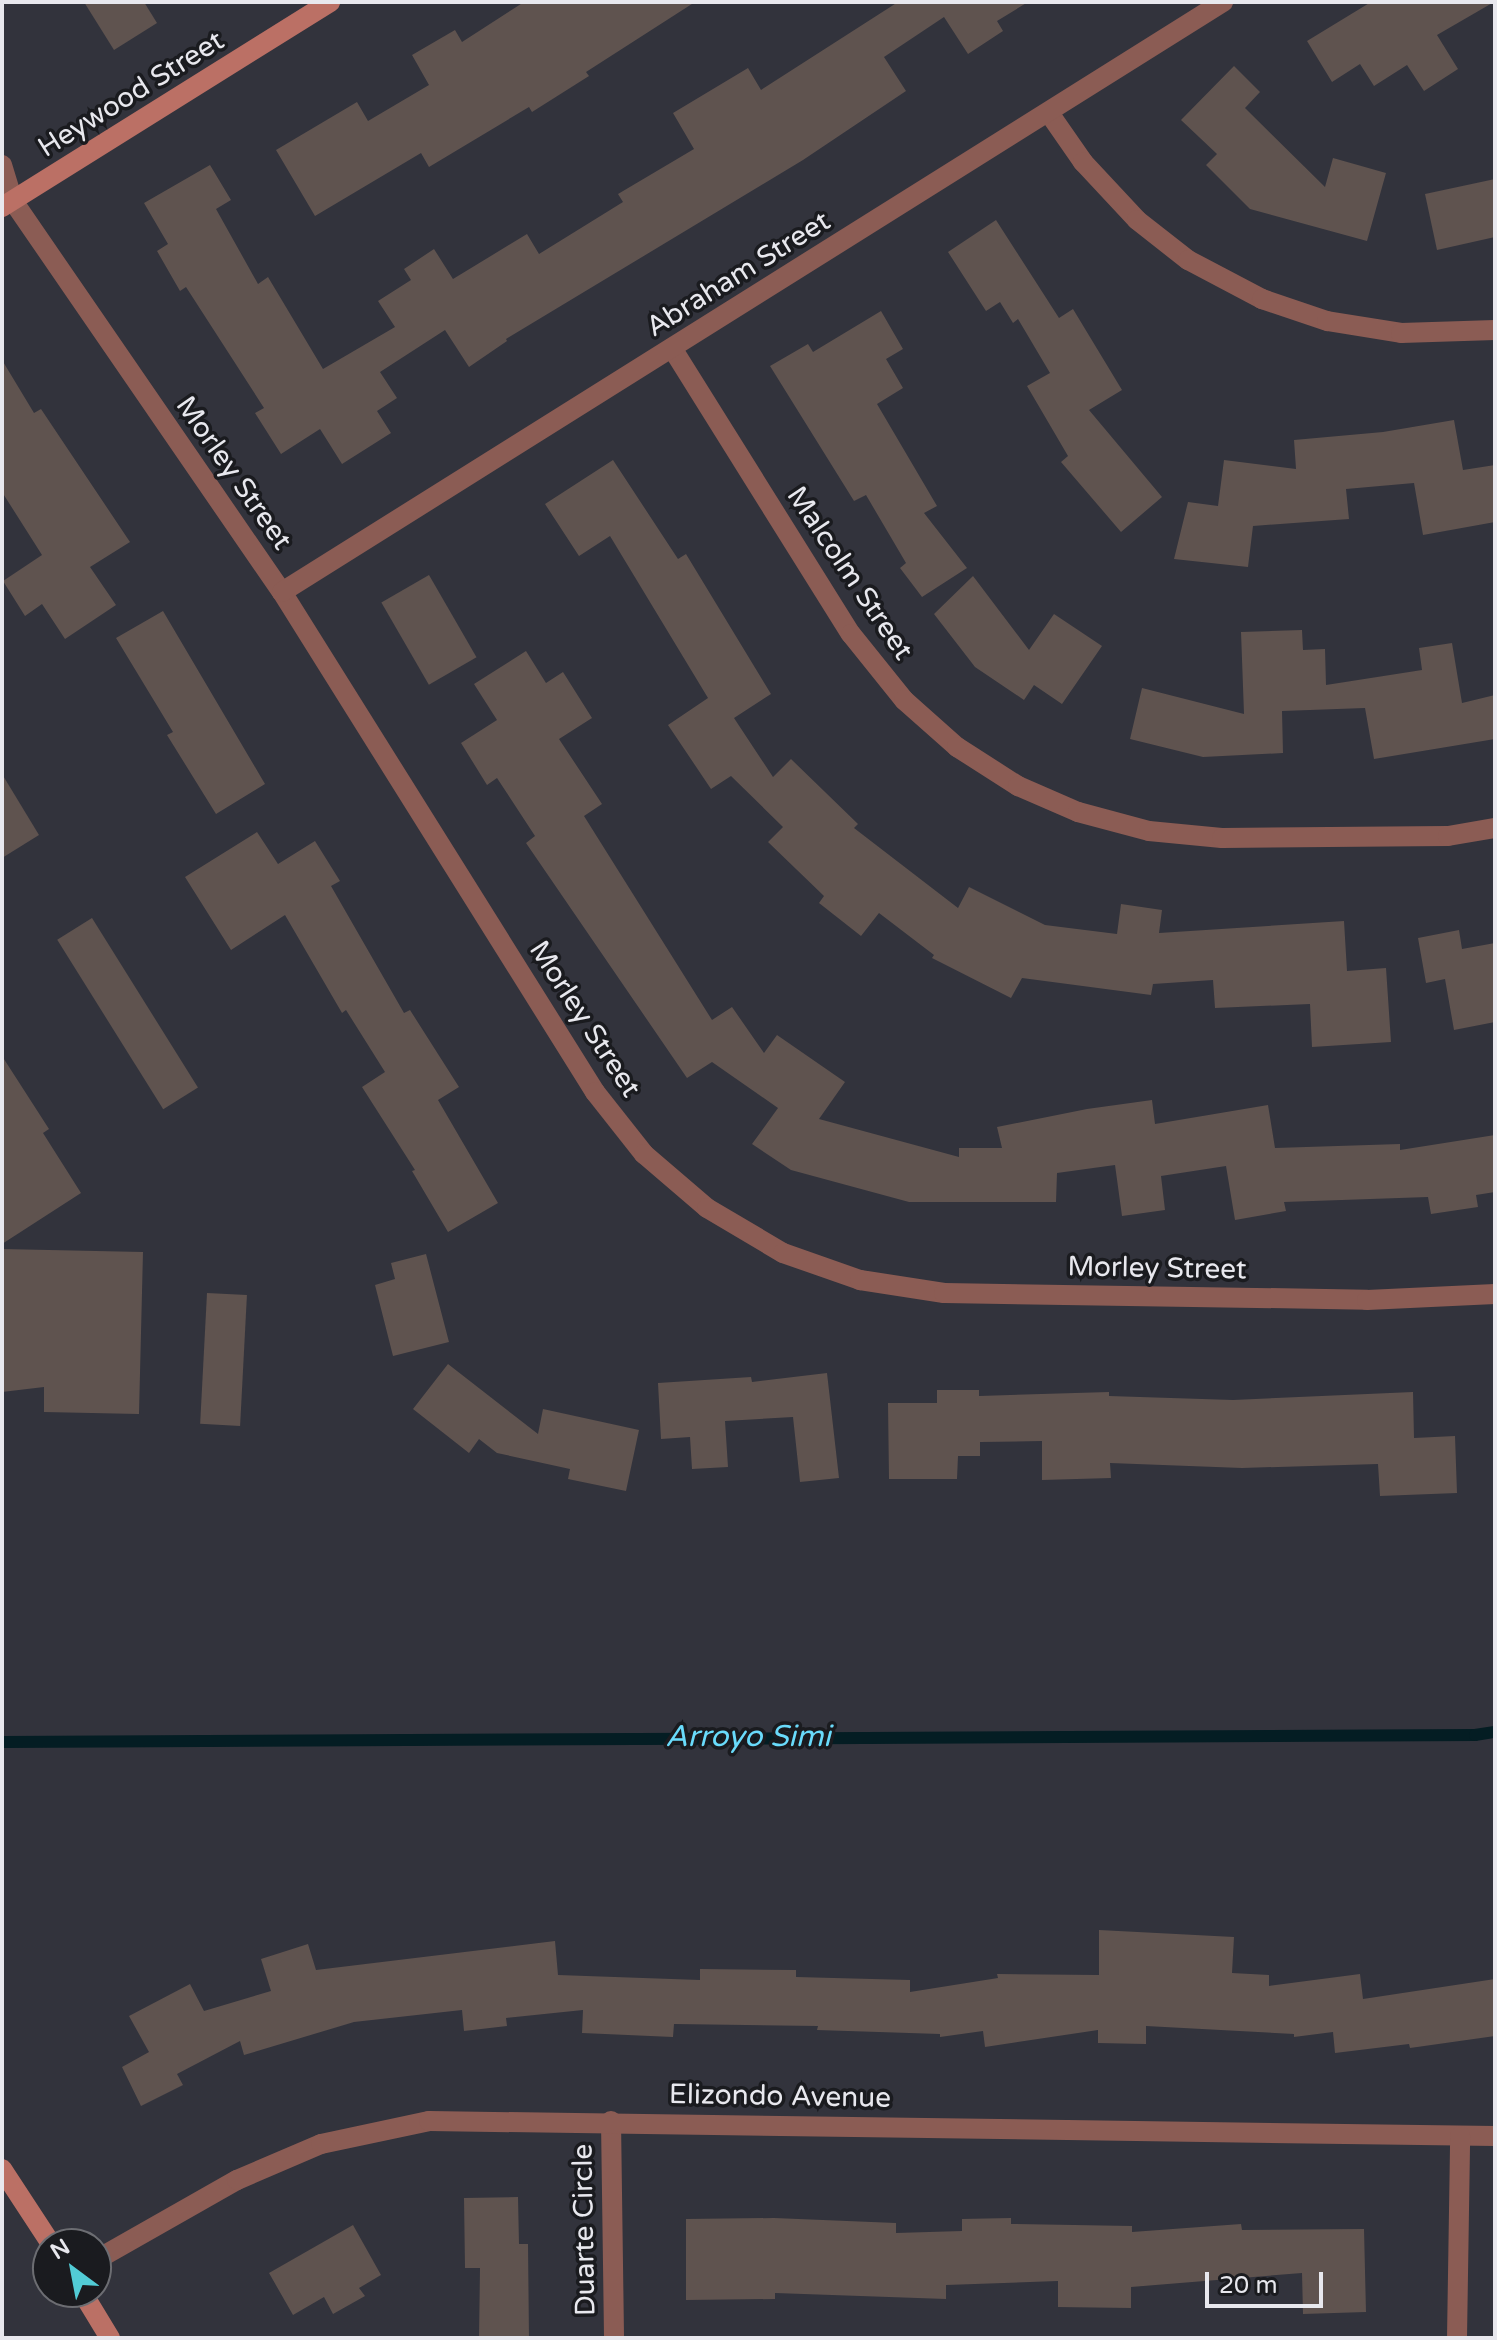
<!DOCTYPE html>
<html>
<head>
<meta charset="utf-8">
<style>
	body { margin:0 }
	#map { position:relative; width:1497px; height:2340px; overflow:hidden; background:#32333c; font-family:"Varela Round",sans-serif }
	div>[style] { position:absolute }
	[style*='--x'] { left:calc(var(--x)*1px); top:calc(var(--y)*1px); width:calc(var(--w)*1px); rotate:calc(var(--a)*1deg) }
	.stream>* { height:12px; margin:-6px; padding:0 6px; transform-origin:6px; border-radius:6px; background:#041d23 }
	.building>* { inset:0; background:#5f534f; transform-origin:0 0 }
	.street>* { height:20px; margin:-10px; padding:0 10px; transform-origin:10px; border-radius:10px; background:#8b5c54 }
	.secondary>* { height:20px; margin:-10px; padding:0 10px; transform-origin:10px; border-radius:10px; background:#bb7065 }
	span { translate:-50% -50%; white-space:nowrap; text-align:center; line-height:1.15; -webkit-text-stroke:7px #1a1b1f; paint-order:stroke }
	.street-label { font-size:28px; color:#e8e8ee }
	.water-label { font-size:30px; color:#69dbfb; font-style:italic }
	.frame { position:absolute; inset:0; border:4px solid #e8e8ee; pointer-events:none }
	.north { position:absolute; left:32px; top:2228px; width:80px; height:80px; box-sizing:border-box; background:#1a1b1f; border:2px solid #6c6d72; border-radius:50%; rotate:328deg; font-size:22px; font-weight:700; line-height:32px; text-align:center; color:#e8e8ee }
	.north::after { content:''; display:block; margin:auto; width:28px; height:36px; background:#52ccd6; clip-path:polygon(50% 0,100% 100%,50% 72%,0 100%) }
	.scale { position:absolute; left:1205px; top:2272px; width:118px; height:36px; box-sizing:border-box; border:4px solid #e8e8ee; border-top:0; padding-left:10px; font-size:24px; line-height:28px; white-space:nowrap; color:#e8e8ee; -webkit-text-stroke:6px #1a1b1f; paint-order:stroke }
</style>
</head>
<body>
<div id="map">
	<div class="stream">
		<i style="--x:2;--y:1742;--w:1473;--a:-0.27"></i>
		<i style="--x:1475;--y:1735;--w:20;--a:-9"></i>
	</div>
	<div class="building">
		<i style="clip-path:polygon(84px 2px,144px 2px,157px 23px,114px 50px)"></i>
		<i style="clip-path:polygon(524px 2px,695px 2px,586px 72px,589px 76px,532px 112px,529px 107px,429px 167px,421px 153px,315px 216px,276px 150px,357px 102px,368px 121px,429px 85px,412px 55px,455px 30px,462px 42px)"></i>
		<i style="clip-path:polygon(898px 2px,1028px 2px,997px 21px,1003px 31px,968px 54px,944px 17px,884px 57px,906px 91px,803px 160px,506px 339px,507px 341px,469px 367px,445px 330px,380px 372px,397px 398px,377px 411px,391px 433px,342px 464px,320px 429px,281px 454px,255px 413px,264px 408px,186px 287px,180px 291px,157px 251px,168px 244px,144px 203px,210px 165px,231px 200px,216px 209px,258px 284px,268px 277px,323px 369px,395px 327px,378px 301px,411px 280px,404px 269px,434px 249px,453px 279px,527px 234px,539px 254px,623px 202px,618px 194px,694px 149px,673px 113px,748px 68px,761px 90px)"></i>
		<i style="clip-path:polygon(1371px 2px,1494px 2px,1437px 35px,1458px 69px,1424px 91px,1407px 65px,1374px 86px,1360px 64px,1332px 82px,1307px 41px)"></i>
		<i style="clip-path:polygon(1234px 66px,1260px 92px,1245px 108px,1325px 187px,1333px 158px,1386px 173px,1367px 241px,1250px 209px,1206px 165px,1217px 154px,1181px 120px)"></i>
		<i style="clip-path:polygon(1495px 179px,1495px 237px,1437px 250px,1425px 194px)"></i>
		<i style="clip-path:polygon(996px 220px,1059px 318px,1073px 309px,1122px 390px,1089px 410px,1162px 497px,1121px 532px,1061px 462px,1068px 456px,1027px 386px,1050px 373px,1018px 319px,1013px 323px,1000px 302px,986px 311px,948px 252px)"></i>
		<i style="clip-path:polygon(881px 311px,903px 349px,886px 359px,903px 388px,877px 404px,937px 506px,924px 513px,967px 568px,922px 597px,900px 568px,906px 563px,866px 495px,854px 501px,770px 366px,808px 344px,813px 352px)"></i>
		<i style="clip-path:polygon(2px 360px,34px 413px,41px 409px,130px 542px,90px 567px,116px 605px,65px 639px,42px 604px,25px 616px,3px 581px,42px 555px,2px 492px)"></i>
		<i style="clip-path:polygon(1454px 420px,1463px 470px,1495px 465px,1495px 522px,1423px 535px,1414px 483px,1346px 489px,1349px 519px,1253px 526px,1248px 567px,1174px 559px,1188px 502px,1218px 506px,1224px 460px,1296px 469px,1294px 440px,1383px 432px)"></i>
		<i style="clip-path:polygon(613px 460px,678px 559px,686px 554px,771px 694px,734px 718px,773px 777px,791px 759px,858px 824px,854px 828px,958px 908px,969px 887px,1045px 925px,1117px 934px,1121px 904px,1162px 910px,1159px 933px,1344px 921px,1347px 971px,1386px 968px,1391px 1042px,1312px 1047px,1310px 1004px,1215px 1008px,1213px 980px,1153px 984px,1151px 995px,1022px 978px,1011px 998px,932px 958px,934px 955px,879px 913px,861px 936px,819px 903px,824px 896px,768px 842px,783px 827px,731px 776px,711px 789px,668px 725px,708px 698px,610px 536px,579px 556px,545px 504px)"></i>
		<i style="left:429px;top:575px;width:95px;height:55px;rotate:60deg"></i>
		<i style="clip-path:polygon(973px 576px,1029px 650px,1054px 614px,1102px 646px,1062px 704px,1034px 685px,1024px 700px,975px 667px,934px 614px)"></i>
		<i style="clip-path:polygon(163px 611px,265px 784px,216px 814px,167px 735px,173px 732px,116px 638px)"></i>
		<i style="clip-path:polygon(1302px 630px,1303px 650px,1325px 649px,1326px 685px,1422px 670px,1419px 648px,1452px 643px,1462px 703px,1495px 695px,1495px 739px,1374px 759px,1365px 708px,1282px 711px,1283px 753px,1203px 757px,1130px 739px,1142px 688px,1244px 714px,1241px 632px)"></i>
		<i style="clip-path:polygon(526px 651px,546px 683px,563px 672px,592px 718px,559px 739px,602px 804px,584px 816px,712px 1020px,732px 1007px,764px 1053px,777px 1035px,845px 1082px,819px 1119px,959px 1157px,959px 1148px,1002px 1148px,997px 1127px,1087px 1109px,1152px 1100px,1155px 1124px,1268px 1105px,1275px 1148px,1400px 1144px,1400px 1150px,1495px 1135px,1495px 1192px,1476px 1195px,1478px 1207px,1431px 1214px,1428px 1197px,1284px 1202px,1286px 1211px,1235px 1220px,1226px 1166px,1161px 1176px,1165px 1210px,1122px 1216px,1115px 1165px,1057px 1173px,1056px 1202px,909px 1202px,791px 1170px,752px 1144px,778px 1108px,712px 1062px,687px 1078px,526px 843px,535px 836px,497px 778px,487px 785px,461px 743px,497px 720px,474px 684px)"></i>
		<i style="clip-path:polygon(2px 774px,39px 835px,2px 858px)"></i>
		<i style="clip-path:polygon(257px 832px,278px 864px,315px 841px,340px 881px,331px 886px,404px 1013px,410px 1010px,459px 1087px,438px 1100px,498px 1203px,448px 1232px,412px 1171px,415px 1170px,362px 1087px,385px 1072px,346px 1010px,342px 1013px,285px 915px,231px 950px,185px 877px)"></i>
		<i style="left:92px;top:918px;width:200px;height:41px;rotate:58deg"></i>
		<i style="clip-path:polygon(1459px 930px,1462px 949px,1495px 943px,1495px 1022px,1454px 1030px,1445px 979px,1426px 983px,1418px 938px)"></i>
		<i style="clip-path:polygon(2px 1056px,49px 1129px,43px 1133px,81px 1193px,2px 1244px)"></i>
		<i style="clip-path:polygon(2px 1249px,143px 1252px,139px 1414px,44px 1412px,44px 1387px,2px 1392px)"></i>
		<i style="clip-path:polygon(426px 1254px,449px 1342px,393px 1356px,375px 1285px,395px 1279px,391px 1263px)"></i>
		<i style="left:207px;top:1293px;width:40px;height:131px;rotate:3deg"></i>
		<i style="clip-path:polygon(448px 1364px,538px 1434px,543px 1409px,639px 1430px,626px 1491px,568px 1479px,570px 1469px,497px 1453px,479px 1439px,469px 1453px,413px 1409px)"></i>
		<i style="clip-path:polygon(827px 1373px,839px 1478px,800px 1482px,793px 1417px,725px 1421px,728px 1467px,692px 1469px,690px 1437px,661px 1439px,658px 1383px,751px 1377px,752px 1382px)"></i>
		<i style="clip-path:polygon(937px 1390px,979px 1390px,979px 1396px,1109px 1392px,1109px 1396px,1233px 1400px,1413px 1392px,1414px 1438px,1455px 1436px,1457px 1493px,1380px 1496px,1378px 1464px,1242px 1468px,1110px 1463px,1111px 1478px,1042px 1480px,1042px 1441px,980px 1442px,980px 1456px,958px 1456px,957px 1479px,889px 1479px,888px 1403px,937px 1403px)"></i>
		<i style="clip-path:polygon(1099px 1930px,1234px 1937px,1232px 1973px,1269px 1975px,1269px 1986px,1360px 1974px,1363px 1999px,1495px 1979px,1495px 2036px,1410px 2048px,1409px 2044px,1335px 2053px,1333px 2032px,1294px 2037px,1294px 2034px,1146px 2026px,1146px 2044px,1098px 2043px,1098px 2030px,985px 2047px,983px 2031px,940px 2037px,940px 2034px,817px 2030px,818px 2026px,674px 2024px,673px 2037px,582px 2033px,583px 2010px,506px 2018px,507px 2026px,464px 2031px,462px 2010px,354px 2022px,244px 2055px,240px 2041px,177px 2074px,183px 2085px,141px 2106px,122px 2067px,149px 2052px,129px 2016px,190px 1984px,204px 2011px,271px 1991px,261px 1959px,308px 1944px,316px 1970px,555px 1941px,558px 1975px,700px 1980px,700px 1969px,796px 1970px,796px 1977px,910px 1980px,910px 1992px,998px 1978px,997px 1974px,1099px 1975px)"></i>
		<i style="clip-path:polygon(518px 2197px,519px 2244px,528px 2244px,529px 2338px,479px 2338px,480px 2268px,465px 2268px,464px 2198px)"></i>
		<i style="clip-path:polygon(774px 2218px,896px 2223px,896px 2233px,962px 2231px,962px 2219px,1011px 2218px,1011px 2224px,1132px 2226px,1132px 2232px,1241px 2224px,1242px 2230px,1364px 2229px,1366px 2312px,1303px 2314px,1302px 2273px,1131px 2287px,1131px 2308px,1058px 2307px,1058px 2281px,946px 2285px,946px 2299px,775px 2293px,775px 2299px,686px 2300px,686px 2219px)"></i>
		<i style="clip-path:polygon(353px 2225px,381px 2275px,359px 2288px,365px 2296px,333px 2314px,324px 2297px,293px 2315px,269px 2273px)"></i>
	</div>
	<div class="street">
		<i style="--x:1049;--y:113;--w:60;--a:55.2"></i>
		<i style="--x:1083;--y:162;--w:79;--a:47"></i>
		<i style="--x:1137;--y:220;--w:65;--a:38.1"></i>
		<i style="--x:1188;--y:260;--w:84;--a:27.8"></i>
		<i style="--x:1262;--y:299;--w:69;--a:18.7"></i>
		<i style="--x:1327;--y:321;--w:75;--a:9.2"></i>
		<i style="--x:1401;--y:333;--w:94;--a:-1.8"></i>
		<i style="--x:2;--y:165;--w:38;--a:73"></i>
		<i style="--x:13;--y:201;--w:475;--a:55.5"></i>
		<i style="--x:282;--y:592;--w:590;--a:57.95"></i>
		<i style="--x:595;--y:1092;--w:79;--a:51.7"></i>
		<i style="--x:644;--y:1154;--w:83;--a:40.6"></i>
		<i style="--x:707;--y:1208;--w:88;--a:30.6"></i>
		<i style="--x:783;--y:1253;--w:82;--a:19.3"></i>
		<i style="--x:860;--y:1280;--w:85;--a:8.8"></i>
		<i style="--x:944;--y:1293;--w:423;--a:0.9"></i>
		<i style="--x:1367;--y:1300;--w:128;--a:-2.7"></i>
		<i style="--x:672;--y:348;--w:337;--a:58"></i>
		<i style="--x:851;--y:634;--w:85;--a:51.2"></i>
		<i style="--x:904;--y:700;--w:71;--a:41.6"></i>
		<i style="--x:957;--y:747;--w:72;--a:32.6"></i>
		<i style="--x:1018;--y:786;--w:65;--a:23.4"></i>
		<i style="--x:1078;--y:812;--w:73;--a:15"></i>
		<i style="--x:1149;--y:831;--w:73;--a:5.5"></i>
		<i style="--x:1222;--y:838;--w:226;--a:-0.5"></i>
		<i style="--x:1448;--y:836;--w:48;--a:-9.7"></i>
		<i style="--x:282;--y:592;--w:1111;--a:-32.09"></i>
		<i style="--x:611;--y:2121;--w:217;--a:89.2"></i>
		<i style="--x:96;--y:2260;--w:162;--a:-29.6"></i>
		<i style="--x:237;--y:2180;--w:91;--a:-23.2"></i>
		<i style="--x:321;--y:2144;--w:110;--a:-12"></i>
		<i style="--x:429;--y:2121;--w:1066;--a:0.81"></i>
		<i style="--x:1457;--y:2338;--w:202;--a:-89.1"></i>
	</div>
	<div class="secondary">
		<i style="--x:2;--y:207;--w:387;--a:-32"></i>
		<i style="--x:2;--y:2169;--w:90;--a:56.8"></i>
		<i style="--x:82;--y:2292;--w:54;--a:58.7"></i>
	</div>
	<div class="street-label">
		<span style="left:131px;top:94px;rotate:-32deg">Heywood Street</span>
		<span style="left:738px;top:274px;rotate:-32deg">Abraham Street</span>
		<span style="left:234px;top:473px;rotate:55deg">Morley Street</span>
		<span style="left:850px;top:573px;rotate:56deg">Malcolm Street</span>
		<span style="left:585px;top:1019px;rotate:57deg">Morley Street</span>
		<span style="left:1157px;top:1268px;rotate:1deg">Morley Street</span>
		<span style="left:780px;top:2096px;rotate:1deg">Elizondo Avenue</span>
		<span style="left:584px;top:2230px;rotate:-91deg">Duarte Circle</span>
	</div>
	<div class="water-label">
		<span style="left:748px;top:1737px">Arroyo Simi</span>
	</div>
	<div class="frame"></div>
	<div class="north">N</div>
	<div class="scale">20 m</div>
</div>
</body>
</html>
